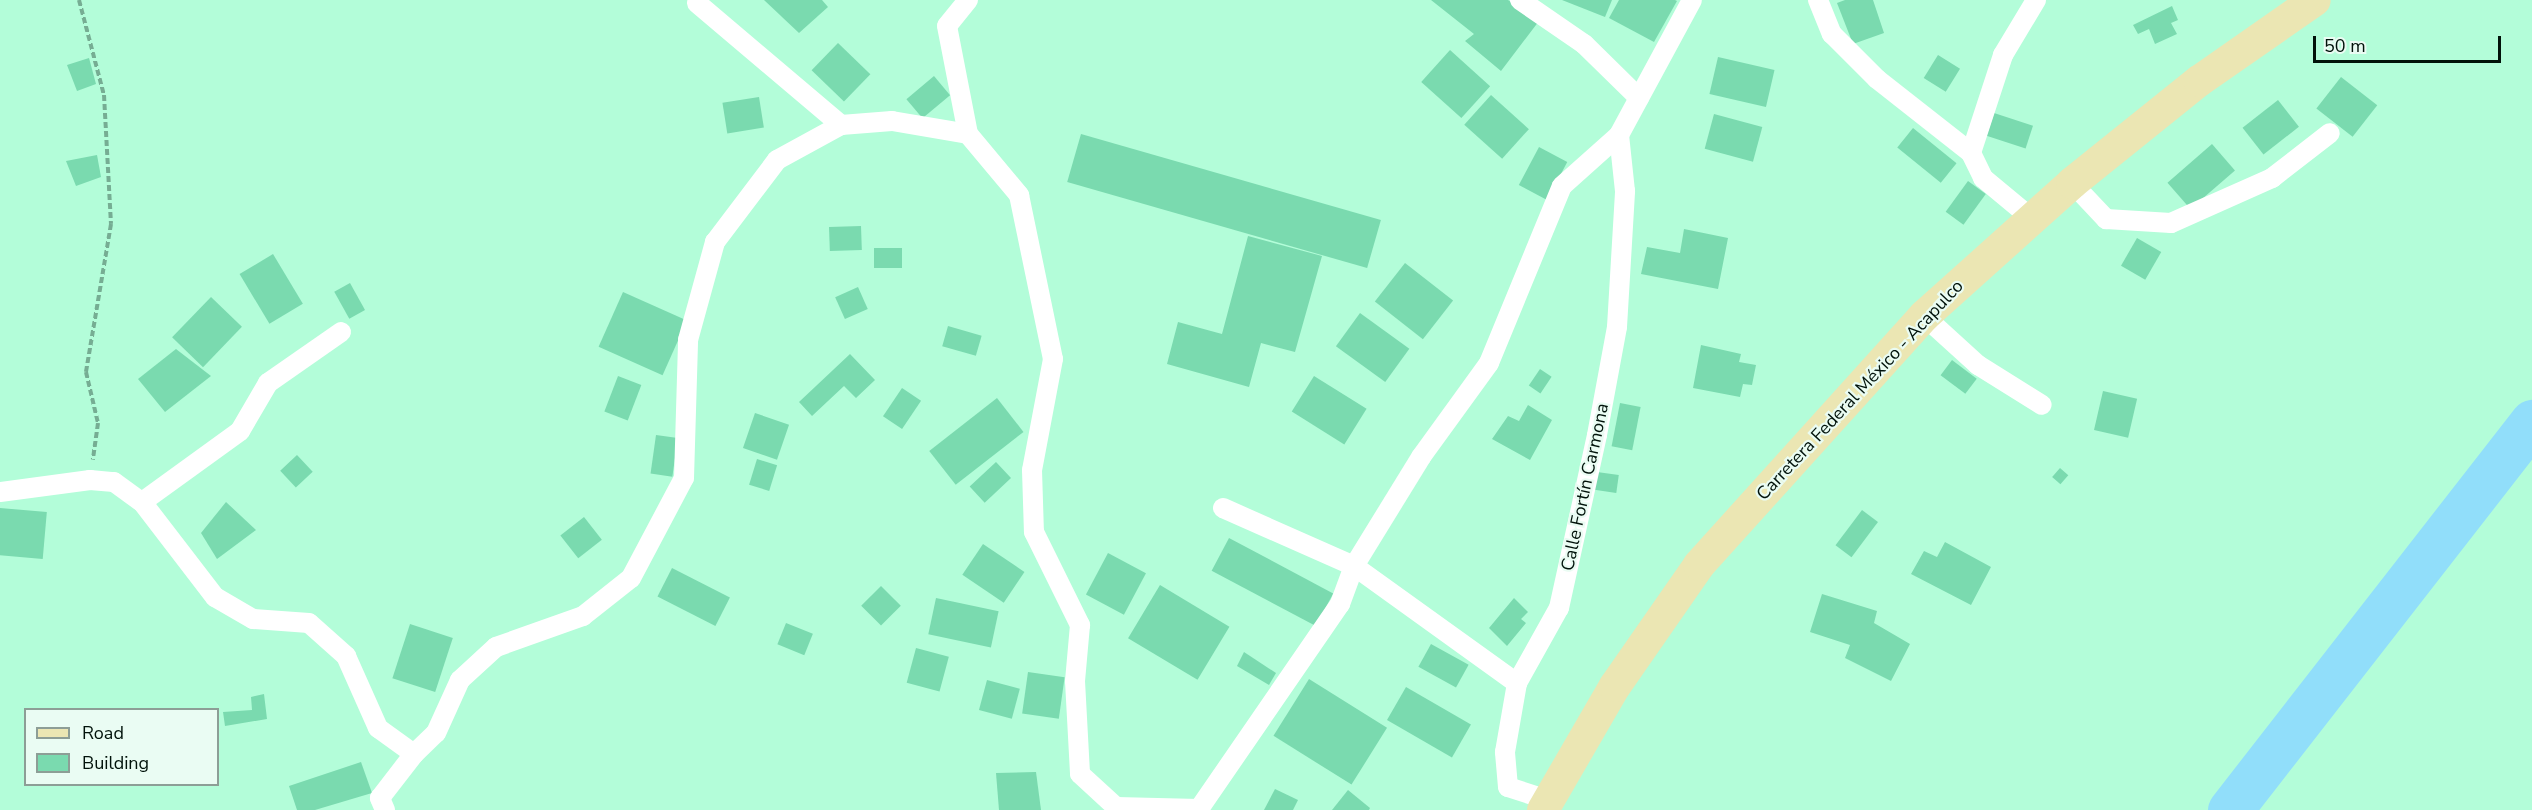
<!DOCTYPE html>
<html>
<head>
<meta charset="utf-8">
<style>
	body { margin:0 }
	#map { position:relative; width:2532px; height:810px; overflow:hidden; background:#b3fdd9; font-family:"Nunito Sans",sans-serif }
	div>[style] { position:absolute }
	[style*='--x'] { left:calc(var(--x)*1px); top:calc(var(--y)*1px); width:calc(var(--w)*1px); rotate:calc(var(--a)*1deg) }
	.river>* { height:45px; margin:-22.5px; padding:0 22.5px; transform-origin:22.5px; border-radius:22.5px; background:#91defa }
	.building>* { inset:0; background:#7adaaf; transform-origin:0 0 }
	.path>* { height:4px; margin-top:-2px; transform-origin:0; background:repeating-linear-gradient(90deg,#76ad93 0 6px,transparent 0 9px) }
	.street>* { height:20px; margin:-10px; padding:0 10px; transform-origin:10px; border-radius:10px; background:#fff }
	.primary>* { height:32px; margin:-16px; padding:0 16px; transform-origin:16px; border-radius:16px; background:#ebe6b3 }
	span { translate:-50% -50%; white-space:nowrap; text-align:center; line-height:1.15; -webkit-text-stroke:4.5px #eafcf3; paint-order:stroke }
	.street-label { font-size:18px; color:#01120a }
	.legend { position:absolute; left:24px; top:708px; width:195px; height:78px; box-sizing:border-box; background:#eafcf3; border:2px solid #8d9e96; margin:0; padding:8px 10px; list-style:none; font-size:18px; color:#01120a }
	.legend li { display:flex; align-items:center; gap:12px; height:30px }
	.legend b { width:30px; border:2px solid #8d9e96 }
	.scale { position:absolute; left:2313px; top:36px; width:188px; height:27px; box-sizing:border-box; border:3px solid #01120a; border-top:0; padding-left:8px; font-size:18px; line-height:21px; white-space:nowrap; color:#01120a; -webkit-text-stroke:4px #eafcf3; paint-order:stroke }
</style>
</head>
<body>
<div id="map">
	<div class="river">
		<i style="--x:2230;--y:810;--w:492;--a:-52.1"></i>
	</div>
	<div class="building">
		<i style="clip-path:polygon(764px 0,822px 0,828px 7px,799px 33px)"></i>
		<i style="clip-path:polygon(1431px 0,1508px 0,1539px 21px,1501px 71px,1465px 41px,1474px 34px)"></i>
		<i style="clip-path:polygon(1562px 0,1612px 0,1605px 17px)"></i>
		<i style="clip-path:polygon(1619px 0,1675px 0,1677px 1px,1654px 42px,1609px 18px)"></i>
		<i style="clip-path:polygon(1845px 0,1873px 0,1884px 33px,1853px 44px,1837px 3px)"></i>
		<i style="clip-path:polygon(2172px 6px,2178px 20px,2171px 23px,2177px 34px,2155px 44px,2149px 29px,2138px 34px,2133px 25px)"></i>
		<i style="left:838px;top:43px;width:45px;height:38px;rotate:44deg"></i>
		<i style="left:1450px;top:50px;width:54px;height:43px;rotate:42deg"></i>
		<i style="left:1938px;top:55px;width:26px;height:27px;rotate:32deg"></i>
		<i style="left:1718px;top:57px;width:58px;height:38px;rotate:13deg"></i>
		<i style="clip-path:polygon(89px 58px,96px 84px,77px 91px,67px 65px)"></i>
		<i style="left:934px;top:76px;width:25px;height:36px;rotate:50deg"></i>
		<i style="left:2341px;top:77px;width:46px;height:40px;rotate:38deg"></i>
		<i style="left:1491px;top:95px;width:51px;height:40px;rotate:42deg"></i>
		<i style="left:759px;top:97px;width:31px;height:37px;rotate:81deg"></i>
		<i style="left:2278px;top:100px;width:34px;height:45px;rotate:52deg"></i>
		<i style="left:1994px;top:113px;width:41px;height:24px;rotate:18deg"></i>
		<i style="left:1714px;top:114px;width:50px;height:36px;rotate:15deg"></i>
		<i style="left:1913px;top:128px;width:56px;height:25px;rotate:39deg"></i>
		<i style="left:1081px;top:134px;width:312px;height:50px;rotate:16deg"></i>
		<i style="left:2212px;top:144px;width:35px;height:59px;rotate:49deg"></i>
		<i style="left:1539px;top:147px;width:32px;height:43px;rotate:28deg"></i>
		<i style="clip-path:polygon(97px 155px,101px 177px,76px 186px,66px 161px)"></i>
		<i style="left:1968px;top:181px;width:22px;height:38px;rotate:36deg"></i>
		<i style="left:861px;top:226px;width:24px;height:32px;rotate:88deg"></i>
		<i style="clip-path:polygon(1684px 229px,1728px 238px,1718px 289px,1641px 274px,1647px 247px,1680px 253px)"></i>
		<i style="clip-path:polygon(1248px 236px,1322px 256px,1295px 352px,1261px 343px,1249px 387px,1167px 364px,1178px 322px,1222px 334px)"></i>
		<i style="left:2137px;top:238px;width:28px;height:32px;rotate:30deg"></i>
		<i style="left:902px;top:248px;width:20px;height:28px;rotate:90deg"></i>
		<i style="left:273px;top:254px;width:58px;height:39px;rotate:59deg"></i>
		<i style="left:1405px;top:263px;width:61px;height:49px;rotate:38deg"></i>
		<i style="left:350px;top:283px;width:31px;height:18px;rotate:61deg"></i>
		<i style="left:858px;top:287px;width:24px;height:25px;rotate:66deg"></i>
		<i style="left:623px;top:292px;width:70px;height:60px;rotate:24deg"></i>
		<i style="left:211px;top:297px;width:43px;height:56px;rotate:44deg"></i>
		<i style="left:1360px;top:313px;width:61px;height:41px;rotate:36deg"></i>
		<i style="left:948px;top:326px;width:35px;height:21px;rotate:16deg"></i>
		<i style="clip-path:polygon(1701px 345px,1741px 354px,1739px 362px,1756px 365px,1752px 385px,1743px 384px,1740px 397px,1693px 388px)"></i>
		<i style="clip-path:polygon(176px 349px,211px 376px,165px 412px,138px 379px)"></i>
		<i style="clip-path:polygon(850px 354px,875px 380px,856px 398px,844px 386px,812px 416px,799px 402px)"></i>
		<i style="left:1952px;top:360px;width:31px;height:19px;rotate:37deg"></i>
		<i style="left:1540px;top:369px;width:14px;height:20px;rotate:34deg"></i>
		<i style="left:618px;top:376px;width:25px;height:38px;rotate:21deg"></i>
		<i style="left:1314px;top:376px;width:62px;height:42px;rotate:32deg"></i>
		<i style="left:902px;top:388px;width:23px;height:34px;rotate:34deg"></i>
		<i style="left:2103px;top:391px;width:35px;height:40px;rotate:13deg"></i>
		<i style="left:997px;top:398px;width:43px;height:86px;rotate:52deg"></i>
		<i style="left:1620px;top:403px;width:21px;height:44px;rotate:11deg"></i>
		<i style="clip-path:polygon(1528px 405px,1552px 420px,1530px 460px,1492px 439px,1508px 416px,1519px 421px)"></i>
		<i style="left:755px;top:413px;width:36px;height:37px;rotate:19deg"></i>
		<i style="left:656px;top:435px;width:22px;height:39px;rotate:8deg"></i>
		<i style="left:297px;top:455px;width:23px;height:23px;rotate:47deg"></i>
		<i style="left:757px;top:459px;width:21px;height:27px;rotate:17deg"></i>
		<i style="left:996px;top:462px;width:22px;height:36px;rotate:47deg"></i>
		<i style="left:2060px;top:468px;width:11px;height:12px;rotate:41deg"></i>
		<i style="left:1597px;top:472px;width:22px;height:18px;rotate:8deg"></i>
		<i style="clip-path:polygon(226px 502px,256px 530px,217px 559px,201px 533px)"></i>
		<i style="left:0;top:508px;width:47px;height:47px;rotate:5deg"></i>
		<i style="left:1862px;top:510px;width:20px;height:44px;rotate:37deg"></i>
		<i style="left:584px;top:517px;width:29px;height:30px;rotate:52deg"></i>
		<i style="left:1229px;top:538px;width:118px;height:37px;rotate:28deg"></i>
		<i style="clip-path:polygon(1945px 542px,1991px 567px,1971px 605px,1911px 574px,1924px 551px,1937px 557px)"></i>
		<i style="left:983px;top:544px;width:50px;height:37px;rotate:34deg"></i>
		<i style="left:1108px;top:553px;width:43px;height:47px;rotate:28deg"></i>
		<i style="left:672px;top:568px;width:65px;height:32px;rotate:27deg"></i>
		<i style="left:1160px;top:585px;width:81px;height:62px;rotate:31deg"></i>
		<i style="left:881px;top:586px;width:28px;height:28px;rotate:45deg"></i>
		<i style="clip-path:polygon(1822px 594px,1877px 611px,1874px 623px,1910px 644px,1891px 681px,1845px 658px,1850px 645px,1810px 632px)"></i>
		<i style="left:936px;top:598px;width:64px;height:37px;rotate:12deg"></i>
		<i style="clip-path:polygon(1514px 598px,1528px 612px,1521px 619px,1526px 623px,1507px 646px,1489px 628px)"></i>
		<i style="left:786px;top:623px;width:29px;height:23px;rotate:22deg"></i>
		<i style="left:410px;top:624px;width:45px;height:57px;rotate:18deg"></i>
		<i style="left:1431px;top:644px;width:43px;height:26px;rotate:29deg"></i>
		<i style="left:916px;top:648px;width:34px;height:36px;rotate:15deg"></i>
		<i style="clip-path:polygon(1244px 652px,1276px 673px,1269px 685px,1237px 666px)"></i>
		<i style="left:1028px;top:672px;width:37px;height:42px;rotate:8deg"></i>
		<i style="left:1309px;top:679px;width:92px;height:67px;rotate:32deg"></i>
		<i style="left:987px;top:680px;width:34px;height:31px;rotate:15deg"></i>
		<i style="left:1406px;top:687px;width:75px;height:38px;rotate:30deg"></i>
		<i style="clip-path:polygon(264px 694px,267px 719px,225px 726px,223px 712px,252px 710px,251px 697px)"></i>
		<i style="clip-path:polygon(361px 762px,372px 793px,315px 810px,297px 810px,289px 786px)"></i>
		<i style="clip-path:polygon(1036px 772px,1041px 810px,999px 810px,996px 773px)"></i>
		<i style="clip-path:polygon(1275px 789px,1298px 800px,1293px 810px,1264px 810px)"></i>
		<i style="clip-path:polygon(1348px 790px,1370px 808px,1369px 810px,1332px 810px)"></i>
	</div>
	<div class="path">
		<i style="--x:79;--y:0;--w:98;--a:75.3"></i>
		<i style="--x:104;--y:95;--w:129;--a:86.9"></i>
		<i style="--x:111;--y:224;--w:150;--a:99.6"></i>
		<i style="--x:86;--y:372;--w:52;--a:76.8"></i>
		<i style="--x:98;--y:423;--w:37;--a:98"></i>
	</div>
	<div class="street">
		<i style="--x:968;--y:0;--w:33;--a:129"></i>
		<i style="--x:947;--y:26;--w:110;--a:79"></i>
		<i style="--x:1520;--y:0;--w:78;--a:34.5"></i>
		<i style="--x:1584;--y:44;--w:77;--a:44.5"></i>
		<i style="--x:1818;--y:0;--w:37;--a:68"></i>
		<i style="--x:1832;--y:34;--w:64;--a:45"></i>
		<i style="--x:1877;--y:79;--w:120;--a:38.2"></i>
		<i style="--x:1971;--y:153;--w:28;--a:64"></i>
		<i style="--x:1983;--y:178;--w:61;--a:39.7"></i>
		<i style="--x:697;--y:3;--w:189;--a:40.3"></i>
		<i style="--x:1971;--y:153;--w:103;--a:-71.9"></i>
		<i style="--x:2003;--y:55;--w:64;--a:-59"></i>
		<i style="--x:2072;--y:183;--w:50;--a:46.6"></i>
		<i style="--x:2106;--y:219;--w:65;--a:3.5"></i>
		<i style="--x:2171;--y:223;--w:111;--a:-24"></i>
		<i style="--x:2272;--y:178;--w:73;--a:-37.8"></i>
		<i style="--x:1924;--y:316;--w:73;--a:42.2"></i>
		<i style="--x:1978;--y:365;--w:75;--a:32"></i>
		<i style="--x:0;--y:492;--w:91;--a:-7.6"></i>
		<i style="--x:90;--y:480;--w:24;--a:5"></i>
		<i style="--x:114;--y:482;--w:34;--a:36"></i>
		<i style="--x:142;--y:502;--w:120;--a:52.5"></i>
		<i style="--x:215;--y:597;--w:44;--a:30.1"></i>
		<i style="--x:253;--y:619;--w:56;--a:4.1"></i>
		<i style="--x:309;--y:623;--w:50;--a:41.7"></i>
		<i style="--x:346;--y:656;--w:79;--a:66"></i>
		<i style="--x:378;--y:728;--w:44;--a:35.8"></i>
		<i style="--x:414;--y:754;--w:30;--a:-44"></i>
		<i style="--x:436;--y:733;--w:58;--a:-65.6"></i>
		<i style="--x:460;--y:680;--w:49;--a:-42.5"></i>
		<i style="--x:496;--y:647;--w:92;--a:-19.6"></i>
		<i style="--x:583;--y:616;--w:61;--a:-38.4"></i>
		<i style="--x:631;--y:578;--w:113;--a:-62.1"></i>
		<i style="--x:684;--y:478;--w:138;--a:-88.3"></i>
		<i style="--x:688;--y:340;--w:102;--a:-74.6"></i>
		<i style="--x:715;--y:242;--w:103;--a:-52.9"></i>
		<i style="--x:777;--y:160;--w:73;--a:-28.7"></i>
		<i style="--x:841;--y:125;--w:51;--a:-4.5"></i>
		<i style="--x:892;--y:121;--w:77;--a:9.7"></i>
		<i style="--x:968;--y:134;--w:80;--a:50.1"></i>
		<i style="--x:1019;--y:195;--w:167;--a:78.3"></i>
		<i style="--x:1053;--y:359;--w:113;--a:100.7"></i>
		<i style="--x:1032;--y:470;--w:62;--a:88.2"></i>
		<i style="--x:1034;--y:532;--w:104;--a:63.7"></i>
		<i style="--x:1080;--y:625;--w:56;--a:95.1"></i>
		<i style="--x:1075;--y:681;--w:93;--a:86.9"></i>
		<i style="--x:1080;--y:774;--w:49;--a:42.5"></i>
		<i style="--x:1116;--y:807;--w:83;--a:1.4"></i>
		<i style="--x:1199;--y:809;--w:249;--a:-55.5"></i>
		<i style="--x:1340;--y:604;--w:40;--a:-69.8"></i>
		<i style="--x:1354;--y:566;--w:128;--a:-58.4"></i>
		<i style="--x:1421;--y:457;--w:116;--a:-54.1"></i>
		<i style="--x:1489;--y:363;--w:191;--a:-67.6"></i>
		<i style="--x:1562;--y:186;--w:76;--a:-41.8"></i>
		<i style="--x:1619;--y:135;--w:153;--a:-61.6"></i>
		<i style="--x:142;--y:502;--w:121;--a:-35.9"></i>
		<i style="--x:240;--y:431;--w:56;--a:-59.7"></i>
		<i style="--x:268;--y:383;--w:89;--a:-34.9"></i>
		<i style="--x:1223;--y:508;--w:143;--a:23.9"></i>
		<i style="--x:1354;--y:566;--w:201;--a:35.7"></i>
		<i style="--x:1548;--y:800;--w:42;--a:-162"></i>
		<i style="--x:1508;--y:787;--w:35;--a:-95"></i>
		<i style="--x:1505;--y:752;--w:70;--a:-80.1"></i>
		<i style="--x:1517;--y:683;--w:86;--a:-60.8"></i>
		<i style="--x:1559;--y:608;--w:177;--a:-77.6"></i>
		<i style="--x:1597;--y:435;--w:110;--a:-79.5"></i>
		<i style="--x:1617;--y:327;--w:136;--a:-86.6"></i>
		<i style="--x:1625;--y:191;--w:56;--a:-96.1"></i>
		<i style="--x:385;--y:810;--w:13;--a:-113"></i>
		<i style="--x:380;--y:798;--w:56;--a:-52.3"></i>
	</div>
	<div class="primary">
		<i style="--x:1543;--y:810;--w:143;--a:-59.9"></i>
		<i style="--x:1615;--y:686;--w:147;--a:-55.2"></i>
		<i style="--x:1699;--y:565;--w:336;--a:-47.9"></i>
		<i style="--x:1924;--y:316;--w:199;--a:-41.9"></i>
		<i style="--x:2072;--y:183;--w:163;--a:-38.8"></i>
		<i style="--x:2199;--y:81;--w:141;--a:-34.9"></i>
	</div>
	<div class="street-label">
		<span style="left:1860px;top:390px;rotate:-47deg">Carretera Federal México - Acapulco</span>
		<span style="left:1585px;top:487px;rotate:-78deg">Calle Fortín Carmona</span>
	</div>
	<ul class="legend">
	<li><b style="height:8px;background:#ebe6b3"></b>Road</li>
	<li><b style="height:16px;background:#7adaaf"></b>Building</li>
	</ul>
	<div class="scale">50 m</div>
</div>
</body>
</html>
